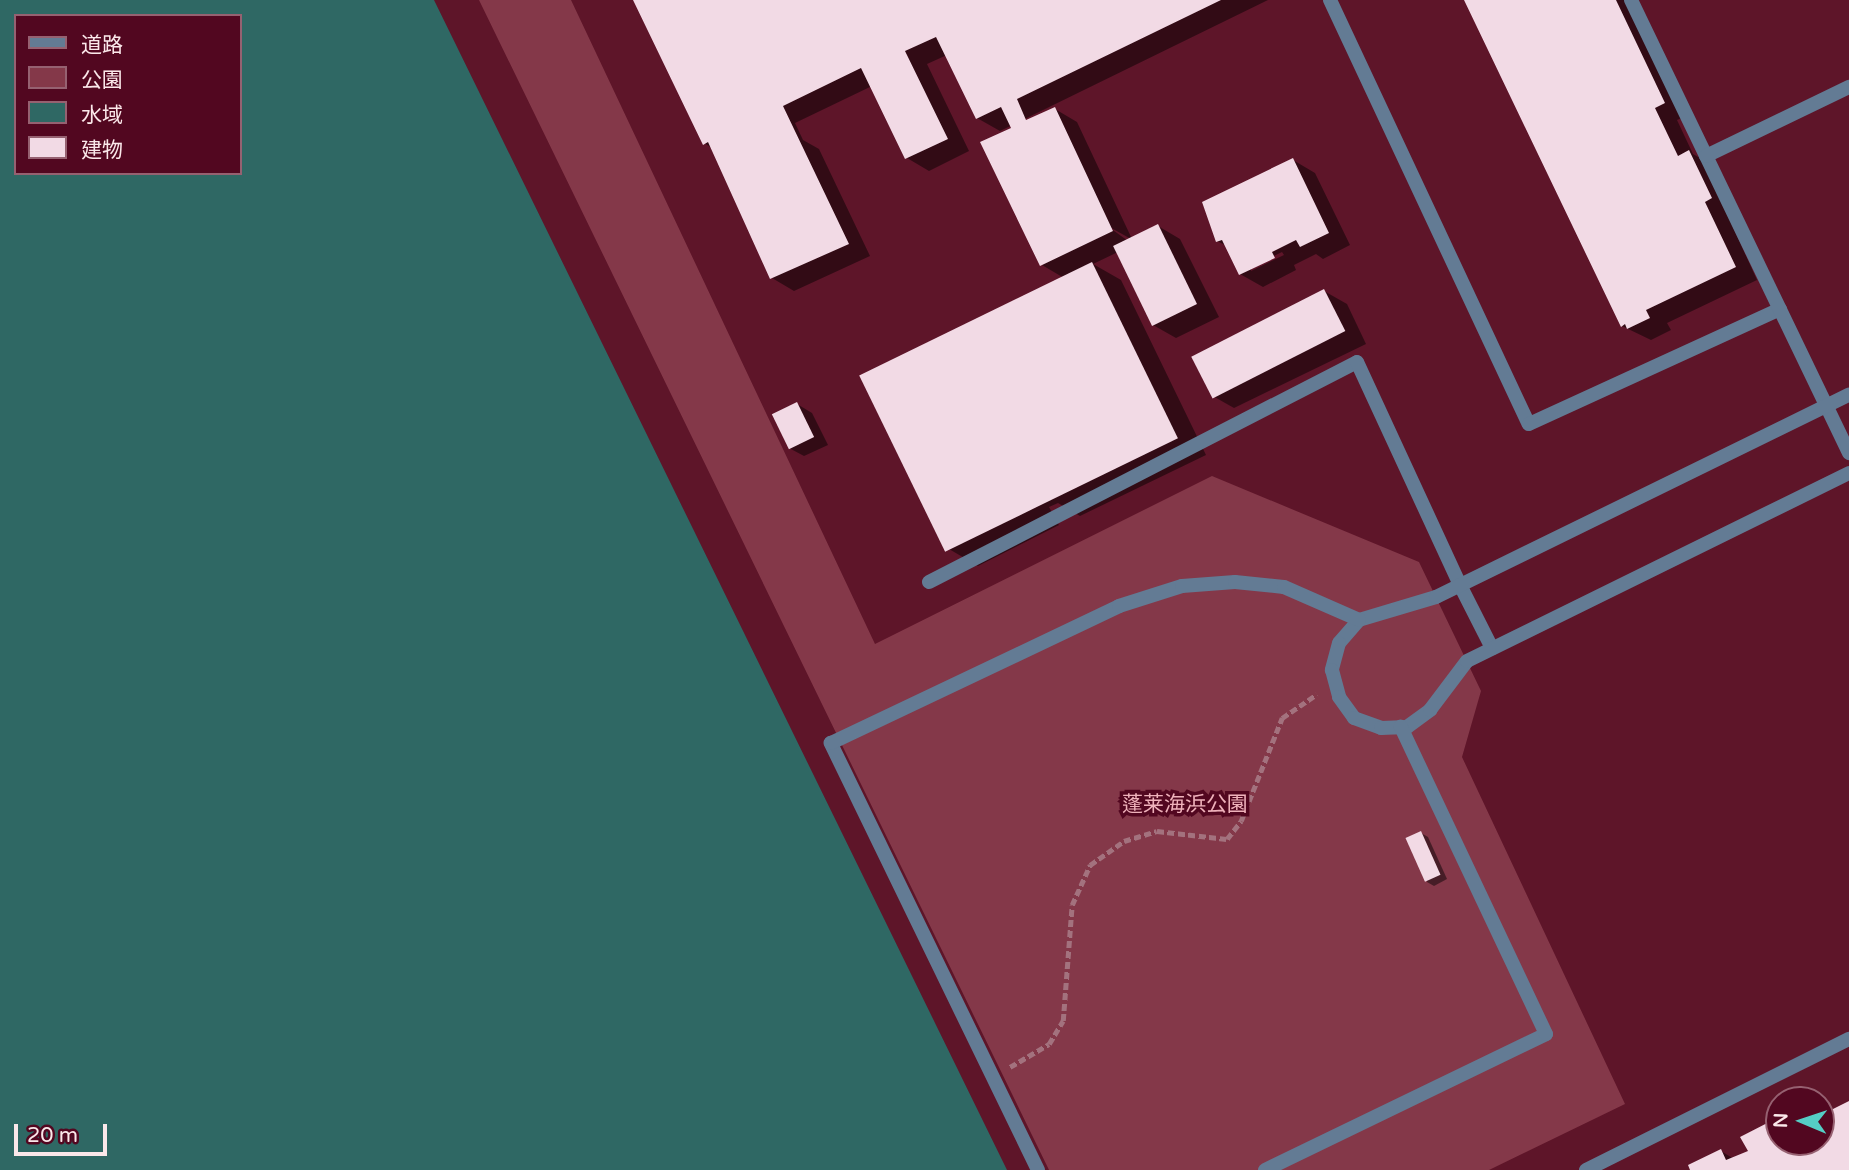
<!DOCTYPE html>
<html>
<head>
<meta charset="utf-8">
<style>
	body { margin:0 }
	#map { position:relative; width:1849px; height:1170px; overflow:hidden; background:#5e1529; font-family:"Varela Round","Noto Sans JP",sans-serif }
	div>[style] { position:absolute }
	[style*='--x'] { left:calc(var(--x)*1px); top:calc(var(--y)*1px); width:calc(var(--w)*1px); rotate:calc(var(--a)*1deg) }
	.green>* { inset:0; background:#843849 }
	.water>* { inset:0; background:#2f6864 }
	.shadow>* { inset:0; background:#0007 }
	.building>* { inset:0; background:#f2dae5; transform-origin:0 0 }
	.path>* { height:4.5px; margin-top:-2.25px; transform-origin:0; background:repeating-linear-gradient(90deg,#a3727e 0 7px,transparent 0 10.5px) }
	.service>* { height:14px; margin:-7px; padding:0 7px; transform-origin:7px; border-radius:7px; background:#637b94 }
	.minor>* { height:14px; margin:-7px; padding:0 7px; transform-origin:7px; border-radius:7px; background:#637b94 }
	.tertiary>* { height:14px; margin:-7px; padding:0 7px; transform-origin:7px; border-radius:7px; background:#637b94 }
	span { translate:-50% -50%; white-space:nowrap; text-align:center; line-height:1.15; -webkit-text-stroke:7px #520720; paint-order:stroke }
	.park-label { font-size:21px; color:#efb2bb }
	.legend { position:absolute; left:14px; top:14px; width:228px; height:161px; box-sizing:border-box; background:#520720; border:2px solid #966171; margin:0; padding:9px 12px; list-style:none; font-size:21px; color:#fbe8ea }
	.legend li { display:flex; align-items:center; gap:14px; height:35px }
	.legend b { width:35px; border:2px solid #966171 }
	.north { position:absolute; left:1765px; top:1086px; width:70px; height:70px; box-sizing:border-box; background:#520720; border:2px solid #966171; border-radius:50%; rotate:272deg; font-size:19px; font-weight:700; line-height:28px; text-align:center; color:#fbe8ea }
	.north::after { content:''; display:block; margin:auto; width:24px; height:32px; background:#55cec5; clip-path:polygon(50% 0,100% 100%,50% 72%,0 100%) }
	.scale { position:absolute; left:14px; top:1124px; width:93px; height:32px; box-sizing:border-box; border:4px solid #fbe8ea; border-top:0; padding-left:9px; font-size:21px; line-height:24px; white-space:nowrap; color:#fbe8ea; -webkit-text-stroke:5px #520720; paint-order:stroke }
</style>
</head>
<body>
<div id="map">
	<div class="green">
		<i style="clip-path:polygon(479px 0,571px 0,875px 644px,1212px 476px,1419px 562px,1481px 691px,1462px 757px,1625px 1104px,1489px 1170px,1049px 1170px)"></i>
	</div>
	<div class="water">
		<i style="clip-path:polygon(evenodd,0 0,434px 0,1007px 1170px,0 1170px,0 0,16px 16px,240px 16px,240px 173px,16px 173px,16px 16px)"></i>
	</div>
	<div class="shadow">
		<i style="clip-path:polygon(635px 0,1268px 0,1000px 131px,977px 118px,947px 55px,927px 64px,969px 151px,929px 171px,907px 158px,872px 86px,795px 123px,803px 140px,819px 149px,870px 256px,794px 291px,772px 278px,712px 148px,704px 143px)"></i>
		<i style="clip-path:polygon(1466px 0,1632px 0,1686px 116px,1677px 120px,1693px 154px,1712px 165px,1727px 214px,1757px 280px,1667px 323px,1671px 330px,1651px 340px,1622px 326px)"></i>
		<i style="clip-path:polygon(evenodd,1055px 109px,1077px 122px,1132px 239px,1158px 226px,1180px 239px,1219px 317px,1176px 338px,1153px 325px,1118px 252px,1093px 264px,1121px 280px,1206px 455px,1080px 516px,1058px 503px,1049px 507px,1059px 525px,978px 566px,949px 549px,1064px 278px,1042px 265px,1055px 109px,1106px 225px,1131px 239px,1128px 241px,1106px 225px)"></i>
		<i style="clip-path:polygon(evenodd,1293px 160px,1315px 173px,1350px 245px,1323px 259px,1316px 254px,1294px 265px,1296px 270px,1263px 287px,1240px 274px,1227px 246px,1217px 241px,1293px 160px,1282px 252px,1284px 255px,1251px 271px,1251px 267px,1282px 252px)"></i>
		<i style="clip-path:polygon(1324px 291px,1347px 304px,1366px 344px,1234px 408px,1211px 395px)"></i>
		<i style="clip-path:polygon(797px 404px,812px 413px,828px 445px,804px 456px,789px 448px)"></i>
		<i style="clip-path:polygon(1421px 833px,1428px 837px,1447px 879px,1434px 886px,1427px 882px)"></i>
		<i style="clip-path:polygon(1821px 1103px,1834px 1110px,1849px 1103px,1849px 1170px,1692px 1170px,1721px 1151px,1734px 1159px,1751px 1152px,1743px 1138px,1779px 1119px,1779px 1142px,1821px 1142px)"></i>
	</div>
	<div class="building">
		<i style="clip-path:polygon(633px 0,1221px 0,1017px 99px,1026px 120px,1055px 107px,1113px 231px,1040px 266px,980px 142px,1011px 128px,1001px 107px,976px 119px,936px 37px,905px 51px,948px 139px,905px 159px,861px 68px,783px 106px,849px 244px,770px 279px,708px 142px,703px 145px)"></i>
		<i style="clip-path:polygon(1464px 0,1616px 0,1665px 103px,1655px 108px,1678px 156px,1689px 150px,1712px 198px,1705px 202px,1736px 267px,1646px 310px,1650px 318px,1627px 329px,1625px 324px,1621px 327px)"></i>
		<i style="clip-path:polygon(1293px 158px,1329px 233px,1300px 247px,1296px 240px,1272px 252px,1275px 258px,1239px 275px,1222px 240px,1216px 242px,1202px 202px)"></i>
		<i style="left:1158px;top:224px;width:89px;height:50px;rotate:64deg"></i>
		<i style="left:1092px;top:262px;width:196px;height:259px;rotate:64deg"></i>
		<i style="left:1324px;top:289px;width:47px;height:149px;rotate:63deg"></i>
		<i style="left:797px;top:402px;width:39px;height:28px;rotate:64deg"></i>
		<i style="left:1421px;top:831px;width:48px;height:17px;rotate:66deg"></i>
		<i style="clip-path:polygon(1849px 1101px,1849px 1170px,1690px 1170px,1688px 1165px,1721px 1149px,1726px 1160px,1748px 1151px,1740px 1137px,1779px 1117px,1779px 1142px,1821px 1142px,1821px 1108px,1823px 1114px)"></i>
	</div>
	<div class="path">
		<i style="--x:1010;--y:1067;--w:45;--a:-30.5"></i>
		<i style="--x:1049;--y:1044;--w:27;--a:-59"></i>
		<i style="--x:1063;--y:1021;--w:116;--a:-85.6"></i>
		<i style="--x:1072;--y:905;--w:44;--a:-65.8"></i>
		<i style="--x:1090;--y:865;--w:42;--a:-35.2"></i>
		<i style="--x:1124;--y:841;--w:34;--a:-17"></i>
		<i style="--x:1157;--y:831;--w:70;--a:6.5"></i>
		<i style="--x:1227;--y:839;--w:23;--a:-52"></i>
		<i style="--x:1241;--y:821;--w:111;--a:-68.3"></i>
		<i style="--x:1282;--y:718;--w:42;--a:-34.4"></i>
	</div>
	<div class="service">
		<i style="--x:1330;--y:0;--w:468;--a:64.9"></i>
		<i style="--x:1529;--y:424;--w:276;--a:-24.6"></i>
		<i style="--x:1631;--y:0;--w:503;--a:64.3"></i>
		<i style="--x:1706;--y:156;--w:159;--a:-25.8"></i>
		<i style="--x:929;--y:582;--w:481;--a:-27.2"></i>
		<i style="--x:1357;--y:362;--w:246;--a:65.2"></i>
		<i style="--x:1436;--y:597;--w:80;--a:163.4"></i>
		<i style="--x:1359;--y:620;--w:30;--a:131"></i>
		<i style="--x:1339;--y:643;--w:28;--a:105"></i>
		<i style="--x:1332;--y:670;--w:28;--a:75"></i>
		<i style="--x:1339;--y:697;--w:26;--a:54"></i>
		<i style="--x:1354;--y:718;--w:29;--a:20"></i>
		<i style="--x:1381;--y:728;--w:26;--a:-2"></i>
		<i style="--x:1407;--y:727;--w:29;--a:-36"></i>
		<i style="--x:1430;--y:710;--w:61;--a:-52.9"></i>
		<i style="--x:1038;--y:1170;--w:475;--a:-115.9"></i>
		<i style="--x:831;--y:743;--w:319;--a:-25.4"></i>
		<i style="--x:1119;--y:606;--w:66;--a:-17.6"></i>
		<i style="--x:1182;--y:586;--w:53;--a:-4.3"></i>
		<i style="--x:1235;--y:582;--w:49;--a:5.8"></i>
		<i style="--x:1284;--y:587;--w:82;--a:23.7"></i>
		<i style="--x:1265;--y:1170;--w:312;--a:-25.8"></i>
		<i style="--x:1546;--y:1034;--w:340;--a:-115.3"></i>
		<i style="--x:1586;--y:1170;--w:294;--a:-26.5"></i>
	</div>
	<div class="minor">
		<i style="--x:1460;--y:585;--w:71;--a:63.1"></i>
	</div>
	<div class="tertiary">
		<i style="--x:1436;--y:597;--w:460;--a:-26.1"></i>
		<i style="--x:1467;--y:661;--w:426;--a:-26.2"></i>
	</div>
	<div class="park-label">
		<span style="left:1185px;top:805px">蓬莱海浜公園</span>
	</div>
	<ul class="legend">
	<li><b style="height:9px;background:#637b94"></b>道路</li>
	<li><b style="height:19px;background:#843849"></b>公園</li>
	<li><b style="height:19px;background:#2f6864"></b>水域</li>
	<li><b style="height:19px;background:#f2dae5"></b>建物</li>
	</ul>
	<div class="north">N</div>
	<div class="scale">20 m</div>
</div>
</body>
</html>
